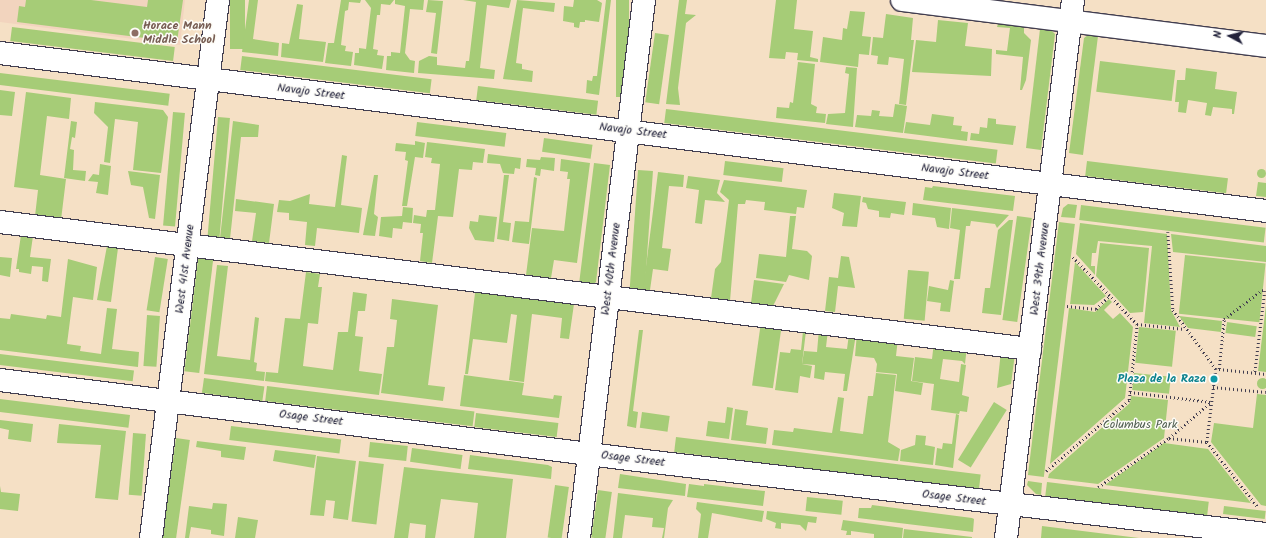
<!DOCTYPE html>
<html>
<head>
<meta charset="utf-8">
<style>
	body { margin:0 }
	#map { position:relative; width:1266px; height:538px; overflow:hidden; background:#f5e0c5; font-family:Kalam,sans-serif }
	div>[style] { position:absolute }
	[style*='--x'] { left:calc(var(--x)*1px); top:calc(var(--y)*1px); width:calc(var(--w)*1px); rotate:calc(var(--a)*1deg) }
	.built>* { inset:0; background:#f2d4be }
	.green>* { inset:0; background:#a6cc77; transform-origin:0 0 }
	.round { border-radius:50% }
	.path>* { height:2.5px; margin-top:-1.25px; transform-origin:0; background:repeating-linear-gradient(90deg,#423e50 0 1px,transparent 0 4px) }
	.roads { filter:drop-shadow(1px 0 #423e50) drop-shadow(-1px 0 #423e50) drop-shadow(0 1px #423e50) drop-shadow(0 -1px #423e50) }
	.minor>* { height:22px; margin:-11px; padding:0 11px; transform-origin:11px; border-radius:11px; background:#fff }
	.dots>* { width:11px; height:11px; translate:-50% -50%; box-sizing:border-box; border:2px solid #fdfcf7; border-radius:50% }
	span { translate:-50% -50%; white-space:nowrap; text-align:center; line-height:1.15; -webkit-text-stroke:3px #fdfcf7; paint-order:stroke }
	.education-label { font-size:12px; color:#785e54; font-weight:700 }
	.left { translate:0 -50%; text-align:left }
	.street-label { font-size:12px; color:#22223b }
	.culture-label { font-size:12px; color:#0d838f; font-weight:700 }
	.right { translate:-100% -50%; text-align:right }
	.park-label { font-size:12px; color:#505e50 }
	.north { position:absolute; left:1210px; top:16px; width:40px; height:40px; -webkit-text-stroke:3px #fdfcf7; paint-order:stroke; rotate:277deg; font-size:11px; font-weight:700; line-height:16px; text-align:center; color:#22223b }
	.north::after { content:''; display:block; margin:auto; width:14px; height:18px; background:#22223b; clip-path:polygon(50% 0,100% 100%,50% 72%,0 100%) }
</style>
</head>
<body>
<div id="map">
	<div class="built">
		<i style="clip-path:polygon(0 0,185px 0,180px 45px,0 22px)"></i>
	</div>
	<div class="green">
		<i style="clip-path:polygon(26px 0,91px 0,147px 7px,148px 0,183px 0,177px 42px,17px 22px,19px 6px,25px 7px)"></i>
		<i style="left:230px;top:0;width:15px;height:49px"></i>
		<i style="clip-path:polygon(249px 0,258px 0,253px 39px,279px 43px,278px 56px,242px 52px)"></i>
		<i style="clip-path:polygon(341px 0,361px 0,360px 3px,349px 2px,348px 10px,345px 11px,341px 45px,346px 46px,345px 51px,353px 52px,351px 66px,325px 63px,328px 43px,334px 43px)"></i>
		<i style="clip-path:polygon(365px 0,394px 0,390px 5px,381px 4px,380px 15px,377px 15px,373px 49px,378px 50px,377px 55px,384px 56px,382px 69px,354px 65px,355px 53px,359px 53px,359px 48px,366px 49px,371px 8px)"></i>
		<i style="clip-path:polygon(395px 0,424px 0,423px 10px,410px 9px,405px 53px,410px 60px,415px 61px,414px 73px,386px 70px,387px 56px,391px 56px,391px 52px,400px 53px,405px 6px,395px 4px)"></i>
		<i style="clip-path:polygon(428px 0,443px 1px,437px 54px,431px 53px,436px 13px,426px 12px)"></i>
		<i style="clip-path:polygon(463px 0,511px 0,509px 8px,487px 5px,480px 68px,495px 70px,494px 79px,418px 73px,419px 61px,429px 56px,437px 57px,437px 65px,465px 68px,466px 61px,469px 61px,476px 2px)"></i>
		<i style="clip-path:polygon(517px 0,555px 3px,554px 12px,523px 8px,516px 63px,522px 64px,522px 69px,533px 71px,532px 82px,503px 79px)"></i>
		<i style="clip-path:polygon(574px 0,597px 0,602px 3px,599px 22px,585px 20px,585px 22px,580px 22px,579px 28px,574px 27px,574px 23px,563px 21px,564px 6px,573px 7px)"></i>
		<i style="clip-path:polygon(606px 0,611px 0,599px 95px,586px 93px,587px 80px,592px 81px,593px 76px,597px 76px)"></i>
		<i style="left:616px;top:0;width:13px;height:97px"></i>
		<i style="clip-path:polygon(679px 0,687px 0,685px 14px,696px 15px,686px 23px,678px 88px,680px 105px,666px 104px)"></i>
		<i style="clip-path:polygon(776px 0,797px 0,794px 29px,813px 31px,810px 57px,818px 59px,818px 62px,797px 60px,798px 53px,786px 52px,785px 59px,769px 58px)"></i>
		<i style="clip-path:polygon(297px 4px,303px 5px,299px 39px,326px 42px,323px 62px,281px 57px,282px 43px,289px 44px)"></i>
		<i style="clip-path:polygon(850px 11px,865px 12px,862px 36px,871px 37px,869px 55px,859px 54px,858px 67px,820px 62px,823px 37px,842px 40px,843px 28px,847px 29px)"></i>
		<i style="clip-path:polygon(886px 14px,913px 18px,911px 40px,914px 40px,906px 105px,899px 104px,904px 59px,889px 57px,888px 65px,877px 64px,878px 56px,871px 55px,873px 37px,883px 38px)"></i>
		<i style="clip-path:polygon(938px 20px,968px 23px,965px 46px,992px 49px,991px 76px,912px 72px,916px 40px,936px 42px)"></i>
		<i style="clip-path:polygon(998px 24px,1024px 27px,1024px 33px,1031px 40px,1026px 80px,1022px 90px,1020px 90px,1023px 57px,996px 54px,996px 50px,1007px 51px,1010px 28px,997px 27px)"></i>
		<i style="left:12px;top:27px;width:164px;height:14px;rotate:7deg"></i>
		<i style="clip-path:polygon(1040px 29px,1051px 30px,1055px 34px,1041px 150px,1026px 148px)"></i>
		<i style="left:655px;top:33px;width:14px;height:70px;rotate:8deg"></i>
		<i style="clip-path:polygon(1088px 35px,1098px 36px,1083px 155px,1069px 153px,1084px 38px)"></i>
		<i style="left:242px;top:56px;width:191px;height:14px;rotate:7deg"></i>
		<i style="left:1100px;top:61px;width:76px;height:31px;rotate:7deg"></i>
		<i style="clip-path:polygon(798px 62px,815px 64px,811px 104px,817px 107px,816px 113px,826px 114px,825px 123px,776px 118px,777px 107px,789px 108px,790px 102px,793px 103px)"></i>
		<i style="clip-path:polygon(846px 67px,857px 68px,853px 127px,826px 124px,828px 114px,845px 113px,849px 74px,845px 73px)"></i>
		<i style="clip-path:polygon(1186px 68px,1217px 72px,1215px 89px,1237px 92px,1234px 114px,1232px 114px,1232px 109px,1213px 107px,1211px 116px,1205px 115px,1207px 103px,1188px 100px,1186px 113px,1178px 112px,1179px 102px,1175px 102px,1177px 80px,1185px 80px)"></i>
		<i style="left:0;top:73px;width:171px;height:12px;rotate:7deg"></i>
		<i style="left:478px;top:86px;width:121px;height:14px;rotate:7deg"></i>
		<i style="clip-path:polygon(0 90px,15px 92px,12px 116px,0 115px)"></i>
		<i style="clip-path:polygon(26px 92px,71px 98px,69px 119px,47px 116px,40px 175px,66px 179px,61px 220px,35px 216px,38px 190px,14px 187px)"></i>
		<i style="clip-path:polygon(95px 102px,163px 110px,168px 117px,161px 173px,133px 170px,138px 122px,115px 119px,110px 163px,104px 162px,108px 127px,94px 113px)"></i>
		<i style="clip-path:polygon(895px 104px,907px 106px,903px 133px,855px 127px,857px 115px,871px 116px,872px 110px,880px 111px,879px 116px,893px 117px)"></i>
		<i style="left:666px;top:109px;width:334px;height:14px;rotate:7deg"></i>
		<i style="left:173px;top:112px;width:12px;height:114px;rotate:5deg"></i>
		<i style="clip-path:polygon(932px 114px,954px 117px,953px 125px,962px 126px,961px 131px,968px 132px,967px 141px,904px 133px,906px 122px,930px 125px)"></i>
		<i style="left:218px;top:117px;width:12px;height:121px;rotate:5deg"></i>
		<i style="clip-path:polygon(988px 118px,996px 119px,996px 124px,1016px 126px,1013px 145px,970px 140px,971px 133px,979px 134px,980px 127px,987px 128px)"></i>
		<i style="clip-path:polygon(71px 121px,77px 122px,75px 138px,72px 137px,70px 149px,74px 150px,73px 170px,86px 171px,85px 181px,64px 178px)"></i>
		<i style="clip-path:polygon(233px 121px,259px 125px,258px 137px,241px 137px,230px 239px,220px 238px)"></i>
		<i style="left:417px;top:122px;width:90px;height:14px;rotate:7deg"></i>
		<i style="left:544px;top:138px;width:49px;height:14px;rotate:8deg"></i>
		<i style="clip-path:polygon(415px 141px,425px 143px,423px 158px,415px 157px,407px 206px,402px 206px,408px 161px,405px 160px,406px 152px,395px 151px,396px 143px,415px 145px)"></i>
		<i style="clip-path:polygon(427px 142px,485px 149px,483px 163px,473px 162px,472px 170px,459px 169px,453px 217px,438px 216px,432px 263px,420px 261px,423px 233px,420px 233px,421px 224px,413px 223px,414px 215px,426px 217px,427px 210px,435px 210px,440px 164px,431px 163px,432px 158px,425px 157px)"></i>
		<i style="clip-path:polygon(488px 154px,521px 158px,520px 169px,515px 168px,514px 174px,503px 173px,500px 164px,487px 163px)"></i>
		<i style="clip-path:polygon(342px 155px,347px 156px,341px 205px,362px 208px,359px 233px,317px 228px,315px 246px,305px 245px,307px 222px,289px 220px,289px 213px,277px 212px,279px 200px,290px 201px,310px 194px,309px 204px,335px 207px)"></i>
		<i style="clip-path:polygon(541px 157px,555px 158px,554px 171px,541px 169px,540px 176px,535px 175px,536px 168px,526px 167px,527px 159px,540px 160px)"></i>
		<i style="clip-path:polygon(561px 159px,590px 163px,577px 263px,554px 260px,551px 278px,526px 275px,532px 228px,564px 231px,570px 179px,567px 179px,568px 172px,560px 171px)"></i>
		<i style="left:725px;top:161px;width:59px;height:14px;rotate:7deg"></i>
		<i style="left:1087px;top:161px;width:142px;height:15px;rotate:7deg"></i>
		<i style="clip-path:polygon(594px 163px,610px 165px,596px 282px,592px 285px,579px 284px)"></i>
		<i style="clip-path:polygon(100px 164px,111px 166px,108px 195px,96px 193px,98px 182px,88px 181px,93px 174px,99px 175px)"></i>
		<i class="round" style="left:1256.5px;top:168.5px;width:9px;height:9px"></i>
		<i style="left:638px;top:170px;width:15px;height:127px;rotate:4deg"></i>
		<i style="clip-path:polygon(128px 171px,160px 175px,155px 219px,149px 218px,143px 187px,131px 185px)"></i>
		<i style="clip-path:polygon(658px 172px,684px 175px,683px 187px,669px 186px,662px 248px,671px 249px,668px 271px,653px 269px,650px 290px,673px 293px,671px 302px,642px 298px)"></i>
		<i style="clip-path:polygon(374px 175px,378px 175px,374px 214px,378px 217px,375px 236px,363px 235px)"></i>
		<i style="clip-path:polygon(504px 175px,509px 175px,503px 222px,511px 223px,509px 241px,497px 239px)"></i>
		<i style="clip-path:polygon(688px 176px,720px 180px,717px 193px,725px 202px,705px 200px,702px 224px,695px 223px,699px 190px,686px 188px)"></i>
		<i style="clip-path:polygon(534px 177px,537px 178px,529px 244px,512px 242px,515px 221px,529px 222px)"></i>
		<i style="clip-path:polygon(724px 180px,807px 190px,804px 208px,797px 207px,796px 214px,764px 210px,765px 202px,746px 200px,745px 204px,738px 204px,730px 301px,711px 298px,715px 269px,721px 262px,729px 200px,720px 192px)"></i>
		<i style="clip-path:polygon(1258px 182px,1266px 183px,1266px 197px,1256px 196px)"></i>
		<i style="clip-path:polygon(933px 186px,1015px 196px,1013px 211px,923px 200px,925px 187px,932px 188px)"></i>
		<i style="clip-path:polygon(834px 193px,861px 196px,857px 227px,842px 226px,844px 213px,832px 208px)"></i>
		<i style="clip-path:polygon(863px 197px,906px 202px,904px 215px,891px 213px,890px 218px,879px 217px,879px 211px,868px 209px,866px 203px,862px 202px)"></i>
		<i style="clip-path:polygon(236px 199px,274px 204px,269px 243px,252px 241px,256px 213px,235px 211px)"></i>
		<i style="clip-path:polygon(913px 203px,951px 208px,949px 229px,937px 227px,935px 218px,912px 215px)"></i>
		<i style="clip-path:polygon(1068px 204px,1077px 205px,1075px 218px,1061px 217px,1063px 208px)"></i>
		<i style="left:1081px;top:205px;width:186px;height:15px;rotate:7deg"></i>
		<i style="clip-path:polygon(403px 207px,413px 208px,412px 223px,403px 222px,402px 229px,393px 228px,392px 238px,379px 236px,381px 217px,402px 216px)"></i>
		<i style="clip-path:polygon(952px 208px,1009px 215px,997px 228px,995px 224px,971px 221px,970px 226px,966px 226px,960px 279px,954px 279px,960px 230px,950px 228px)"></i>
		<i style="clip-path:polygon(479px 215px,497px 217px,494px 242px,475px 240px,469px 228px,470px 221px,478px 222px)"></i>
		<i style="clip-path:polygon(790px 216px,796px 216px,792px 249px,807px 251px,812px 256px,809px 280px,789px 275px,786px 282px,756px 278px,759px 254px,786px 257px)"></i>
		<i style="left:1017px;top:216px;width:15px;height:105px;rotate:8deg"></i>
		<i style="clip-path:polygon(1009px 220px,1013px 220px,1001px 315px,982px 313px,985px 288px,990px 288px,998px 230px)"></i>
		<i style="left:1059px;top:222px;width:16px;height:255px;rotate:7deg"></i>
		<i style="clip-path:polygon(1080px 223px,1167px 234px,1171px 310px,1180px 327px,1144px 323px,1152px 246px,1098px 241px,1096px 253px,1092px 253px,1091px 266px,1095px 266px,1095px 275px,1076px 254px)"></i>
		<i style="clip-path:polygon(1171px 234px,1266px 246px,1266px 262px,1173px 252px)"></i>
		<i style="clip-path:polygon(21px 235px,33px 236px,30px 257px,51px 259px,48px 282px,42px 281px,43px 267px,32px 266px,31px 274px,19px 272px,19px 269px,16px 269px)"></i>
		<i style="clip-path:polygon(1100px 243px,1149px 248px,1143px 312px,1130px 313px,1096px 276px)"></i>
		<i style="clip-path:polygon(107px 246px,118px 248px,111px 302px,97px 300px)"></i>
		<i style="left:214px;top:253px;width:121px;height:15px;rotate:97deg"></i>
		<i style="left:1185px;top:255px;width:81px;height:59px;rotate:6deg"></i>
		<i style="clip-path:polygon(841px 256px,849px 257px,855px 288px,838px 286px,835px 312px,825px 311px,829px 277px,838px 278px)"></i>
		<i style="clip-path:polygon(0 257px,12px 258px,10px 277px,0 275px)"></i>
		<i style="left:155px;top:257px;width:13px;height:54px;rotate:9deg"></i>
		<i style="clip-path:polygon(68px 259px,97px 267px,93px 300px,73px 297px,67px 344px,81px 346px,80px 351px,101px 354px,107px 308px,117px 309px,112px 349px,139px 352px,138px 367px,0 350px,0 318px,10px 319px,11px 314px,46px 319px,47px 315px,61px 317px)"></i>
		<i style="clip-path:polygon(1075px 262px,1106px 296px,1094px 305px,1070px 304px)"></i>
		<i style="clip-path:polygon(217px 265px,228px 266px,217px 356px,250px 360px,255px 317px,259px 318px,254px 362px,257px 363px,256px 371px,265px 372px,264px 381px,204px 374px)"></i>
		<i style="left:908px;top:270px;width:21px;height:49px;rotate:5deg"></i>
		<i style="clip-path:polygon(306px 272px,320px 274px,318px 287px,322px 287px,318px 324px,308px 323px,303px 366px,333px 370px,338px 332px,348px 332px,353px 292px,367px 294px,365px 311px,358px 311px,355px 336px,363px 337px,359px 371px,382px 374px,379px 395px,265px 381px,266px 372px,278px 373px,285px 318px,300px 319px)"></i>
		<i style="clip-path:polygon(754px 280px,784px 284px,773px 306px,751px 303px)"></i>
		<i style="clip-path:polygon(950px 280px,954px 281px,950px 312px,940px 311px,941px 303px,927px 301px,929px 286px,948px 290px)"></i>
		<i style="clip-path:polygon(476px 285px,575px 297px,569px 339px,560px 338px,562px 318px,532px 314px,524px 382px,509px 380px,517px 315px,511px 314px,507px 343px,473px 339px,468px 374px,465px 374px)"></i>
		<i style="clip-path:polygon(392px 299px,438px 305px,428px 385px,445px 387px,443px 401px,381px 393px,387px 347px,394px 347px,397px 320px,390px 319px)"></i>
		<i style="clip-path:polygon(1109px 299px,1112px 302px,1104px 310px,1113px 319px,1120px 313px,1133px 327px,1125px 398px,1050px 464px,1069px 308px,1095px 312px)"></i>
		<i style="clip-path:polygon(1266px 305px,1266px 372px,1258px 371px)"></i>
		<i style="left:147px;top:315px;width:13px;height:51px;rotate:4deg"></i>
		<i style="clip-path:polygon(1179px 316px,1222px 321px,1221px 332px,1188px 328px)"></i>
		<i style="left:761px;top:322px;width:21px;height:64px;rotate:8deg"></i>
		<i style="left:1227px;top:322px;width:30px;height:11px;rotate:8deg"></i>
		<i style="left:1139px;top:327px;width:37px;height:36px;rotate:6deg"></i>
		<i style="clip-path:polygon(819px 329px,828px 330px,826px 347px,847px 349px,849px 334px,856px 334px,847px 391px,843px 391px,845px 374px,825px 372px,824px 380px,814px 378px,815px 365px,802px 364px,804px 351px,817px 352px)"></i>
		<i style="clip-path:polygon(639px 330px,643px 330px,633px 411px,638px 412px,636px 428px,627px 426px)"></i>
		<i style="clip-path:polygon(803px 331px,806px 331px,802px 364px,812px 366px,810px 378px,800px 376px,798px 393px,775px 390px,780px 352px,790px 353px,791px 349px,801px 350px)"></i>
		<i style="clip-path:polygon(857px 333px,898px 338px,896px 356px,914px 358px,911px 381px,923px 383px,921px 395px,895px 391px,897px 374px,876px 372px,877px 364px,874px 358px,855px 356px)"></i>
		<i style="clip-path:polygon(934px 342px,967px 346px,965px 364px,962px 361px,943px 359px,940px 379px,959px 382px,961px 364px,966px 365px,962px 395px,969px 397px,967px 412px,960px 411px,959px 414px,931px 410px,934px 384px,912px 381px,915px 357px,932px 359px)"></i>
		<i style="clip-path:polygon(1001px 351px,1015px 354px,1011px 384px,997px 388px)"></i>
		<i style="left:0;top:354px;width:135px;height:11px;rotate:7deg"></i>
		<i style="clip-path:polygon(876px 373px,896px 375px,888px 442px,900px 449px,898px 461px,772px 445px,774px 430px,793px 432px,794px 428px,832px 433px,838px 397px,844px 398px,840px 431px,863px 434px,868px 396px,873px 396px)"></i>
		<i style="left:1134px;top:373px;width:37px;height:17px;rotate:6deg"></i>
		<i style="clip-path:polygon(464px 375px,524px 383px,522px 395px,553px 399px,554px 395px,562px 396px,559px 418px,460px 406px)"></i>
		<i class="round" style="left:1256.5px;top:377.5px;width:11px;height:11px"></i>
		<i style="left:204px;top:378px;width:61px;height:15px;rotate:8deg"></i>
		<i style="left:267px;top:386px;width:209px;height:15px;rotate:7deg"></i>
		<i style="clip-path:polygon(1257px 394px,1266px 395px,1266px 506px,1261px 505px,1211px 442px,1214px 423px,1253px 428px)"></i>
		<i style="clip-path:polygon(1131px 396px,1168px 400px,1164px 438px,1098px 484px,1048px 478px,1049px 474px,1130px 403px)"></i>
		<i style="left:0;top:399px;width:131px;height:13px;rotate:7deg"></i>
		<i style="left:994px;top:402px;width:15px;height:68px;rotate:32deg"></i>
		<i style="clip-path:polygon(727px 407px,733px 408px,729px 439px,706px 436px,708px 421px,725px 423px)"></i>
		<i style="clip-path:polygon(735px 409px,748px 411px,746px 425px,768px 428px,766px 444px,731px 440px)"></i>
		<i style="left:642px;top:412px;width:28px;height:16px;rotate:8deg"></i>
		<i style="left:476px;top:413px;width:83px;height:14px;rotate:7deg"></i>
		<i style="clip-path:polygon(956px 414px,959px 415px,953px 468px,935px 465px,937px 448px,942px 449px,943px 443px,952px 444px)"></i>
		<i style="clip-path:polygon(0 420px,33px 424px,31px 442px,8px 439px,9px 430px,0 428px)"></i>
		<i style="clip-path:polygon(59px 424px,126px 431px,118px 500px,95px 498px,101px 445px,57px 443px)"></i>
		<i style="left:231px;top:426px;width:111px;height:14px;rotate:7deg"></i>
		<i style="left:133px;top:433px;width:13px;height:62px;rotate:4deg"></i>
		<i style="clip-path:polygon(916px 435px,926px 436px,925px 445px,935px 447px,933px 465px,900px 461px,901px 450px,915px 445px)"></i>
		<i style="left:676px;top:437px;width:307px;height:15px;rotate:7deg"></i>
		<i style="left:176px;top:438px;width:14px;height:101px;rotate:8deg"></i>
		<i style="clip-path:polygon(197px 441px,246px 447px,244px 460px,221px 457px,221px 451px,196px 447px)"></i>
		<i style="left:370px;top:442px;width:38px;height:15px;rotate:6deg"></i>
		<i style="clip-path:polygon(1164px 443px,1208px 449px,1251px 503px,1105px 485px)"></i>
		<i style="left:412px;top:448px;width:51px;height:14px;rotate:8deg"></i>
		<i style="clip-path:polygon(275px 450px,316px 455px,314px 468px,273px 461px)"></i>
		<i style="clip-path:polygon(470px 455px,548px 465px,552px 467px,551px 479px,468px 469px)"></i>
		<i style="clip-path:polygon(317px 456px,356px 461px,348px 520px,333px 518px,335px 501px,326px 500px,324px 516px,310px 515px)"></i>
		<i style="left:359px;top:461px;width:25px;height:61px;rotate:7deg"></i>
		<i style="clip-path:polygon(404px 467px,513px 479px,506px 538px,474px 538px,478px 503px,441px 499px,435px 538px,425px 538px,426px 525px,410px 523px,408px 538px,394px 538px)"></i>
		<i style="clip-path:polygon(620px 474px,686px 484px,685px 496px,618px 488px)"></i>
		<i style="clip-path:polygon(1028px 481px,1042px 483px,1041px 495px,1036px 494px,1027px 485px)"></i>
		<i style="left:1047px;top:482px;width:163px;height:14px;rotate:7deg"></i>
		<i style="clip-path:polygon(689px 484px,704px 486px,704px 484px,765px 491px,763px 506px,687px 497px)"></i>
		<i style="left:555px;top:485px;width:14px;height:53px;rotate:8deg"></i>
		<i style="clip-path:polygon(0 486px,1px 492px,20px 494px,18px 511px,0 509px)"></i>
		<i style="left:598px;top:490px;width:14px;height:48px;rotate:8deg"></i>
		<i style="clip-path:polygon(618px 493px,673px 500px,668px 508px,664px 538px,662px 538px,664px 528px,652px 527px,653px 518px,625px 515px,622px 538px,613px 538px)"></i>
		<i style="left:807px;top:497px;width:36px;height:14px;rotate:6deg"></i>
		<i style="clip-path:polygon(697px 502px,764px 511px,762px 522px,712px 513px,708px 538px,698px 538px,701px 514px,696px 509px)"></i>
		<i style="clip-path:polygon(213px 503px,227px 504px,224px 536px,211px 534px,211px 530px,191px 527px,189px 538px,185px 538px,189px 506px,212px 509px)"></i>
		<i style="clip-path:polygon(872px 505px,972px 518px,974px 519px,973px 532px,858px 518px,859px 508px,871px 508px)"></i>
		<i style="left:1224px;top:506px;width:42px;height:8px;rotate:7deg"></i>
		<i style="clip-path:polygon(767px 511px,817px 517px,816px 523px,808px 522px,806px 531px,800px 525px,781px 523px,781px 529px,775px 528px,776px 523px,766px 519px)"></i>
		<i style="clip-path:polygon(238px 517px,258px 520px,255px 538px,235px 538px)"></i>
		<i style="clip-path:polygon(843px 520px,903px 528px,902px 538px,874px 538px,874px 534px,851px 531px,851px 535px,846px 535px,847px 531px,841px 530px)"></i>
		<i style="clip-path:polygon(1042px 526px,1139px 538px,1041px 538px)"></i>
		<i style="clip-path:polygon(904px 529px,972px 537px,972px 538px,903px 538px)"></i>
	</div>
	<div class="path">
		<i style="--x:1168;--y:232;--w:78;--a:86.3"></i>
		<i style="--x:1173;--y:310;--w:73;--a:53.9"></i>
		<i style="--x:1216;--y:369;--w:74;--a:97"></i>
		<i style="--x:1207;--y:442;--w:83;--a:51.9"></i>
		<i style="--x:1073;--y:257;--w:93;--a:46.3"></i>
		<i style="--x:1137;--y:324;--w:48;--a:5.9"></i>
		<i style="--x:1067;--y:306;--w:29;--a:6"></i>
		<i style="--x:1096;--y:309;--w:18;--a:-45"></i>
		<i style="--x:1219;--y:369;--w:50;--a:-84.3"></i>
		<i style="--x:1224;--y:319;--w:48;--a:-37.3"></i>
		<i style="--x:1262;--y:290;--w:3;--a:18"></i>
		<i style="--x:1265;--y:291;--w:83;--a:97"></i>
		<i style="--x:1219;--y:369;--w:47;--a:6.1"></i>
		<i style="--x:1213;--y:387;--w:53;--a:5.4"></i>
		<i style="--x:1130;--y:392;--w:82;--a:7"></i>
		<i style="--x:1169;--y:438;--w:55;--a:-40.6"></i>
		<i style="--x:1046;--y:471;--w:109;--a:-40.5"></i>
		<i style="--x:1129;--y:400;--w:76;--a:-84"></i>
		<i style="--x:1098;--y:487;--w:86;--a:-34.6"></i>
		<i style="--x:1169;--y:438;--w:38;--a:6"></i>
	</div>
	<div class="roads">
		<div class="minor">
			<i style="--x:902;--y:0;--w:367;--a:7.2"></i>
			<i style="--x:0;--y:53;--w:1276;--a:7.11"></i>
			<i style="--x:0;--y:222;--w:1038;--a:7.03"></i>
			<i style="--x:0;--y:380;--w:642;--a:7.16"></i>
			<i style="--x:637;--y:460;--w:633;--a:6.71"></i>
			<i style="--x:151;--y:538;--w:542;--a:-82.9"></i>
			<i style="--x:579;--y:538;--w:542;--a:-83.11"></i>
			<i style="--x:1006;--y:538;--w:542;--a:-82.9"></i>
		</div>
	</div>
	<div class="dots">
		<i style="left:135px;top:33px;background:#8d6e63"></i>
		<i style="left:1214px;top:379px;background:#0f9aa8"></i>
	</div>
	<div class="education-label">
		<span class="left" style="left:143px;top:33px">Horace Mann<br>Middle School</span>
	</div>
	<div class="street-label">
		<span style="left:311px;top:92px;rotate:7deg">Navajo Street</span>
		<span style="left:633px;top:131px;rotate:7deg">Navajo Street</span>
		<span style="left:955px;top:172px;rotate:7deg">Navajo Street</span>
		<span style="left:185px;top:269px;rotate:-83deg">West 41st Avenue</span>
		<span style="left:611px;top:269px;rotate:-83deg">West 40th Avenue</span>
		<span style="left:1040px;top:269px;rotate:-83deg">West 39th Avenue</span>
		<span style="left:311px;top:418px;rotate:7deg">Osage Street</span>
		<span style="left:633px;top:459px;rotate:7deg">Osage Street</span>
		<span style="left:954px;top:498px;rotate:7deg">Osage Street</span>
	</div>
	<div class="culture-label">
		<span class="right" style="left:1206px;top:379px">Plaza de la Raza</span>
	</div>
	<div class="park-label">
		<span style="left:1140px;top:425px">Columbus Park</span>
	</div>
	<div class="north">N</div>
</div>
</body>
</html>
